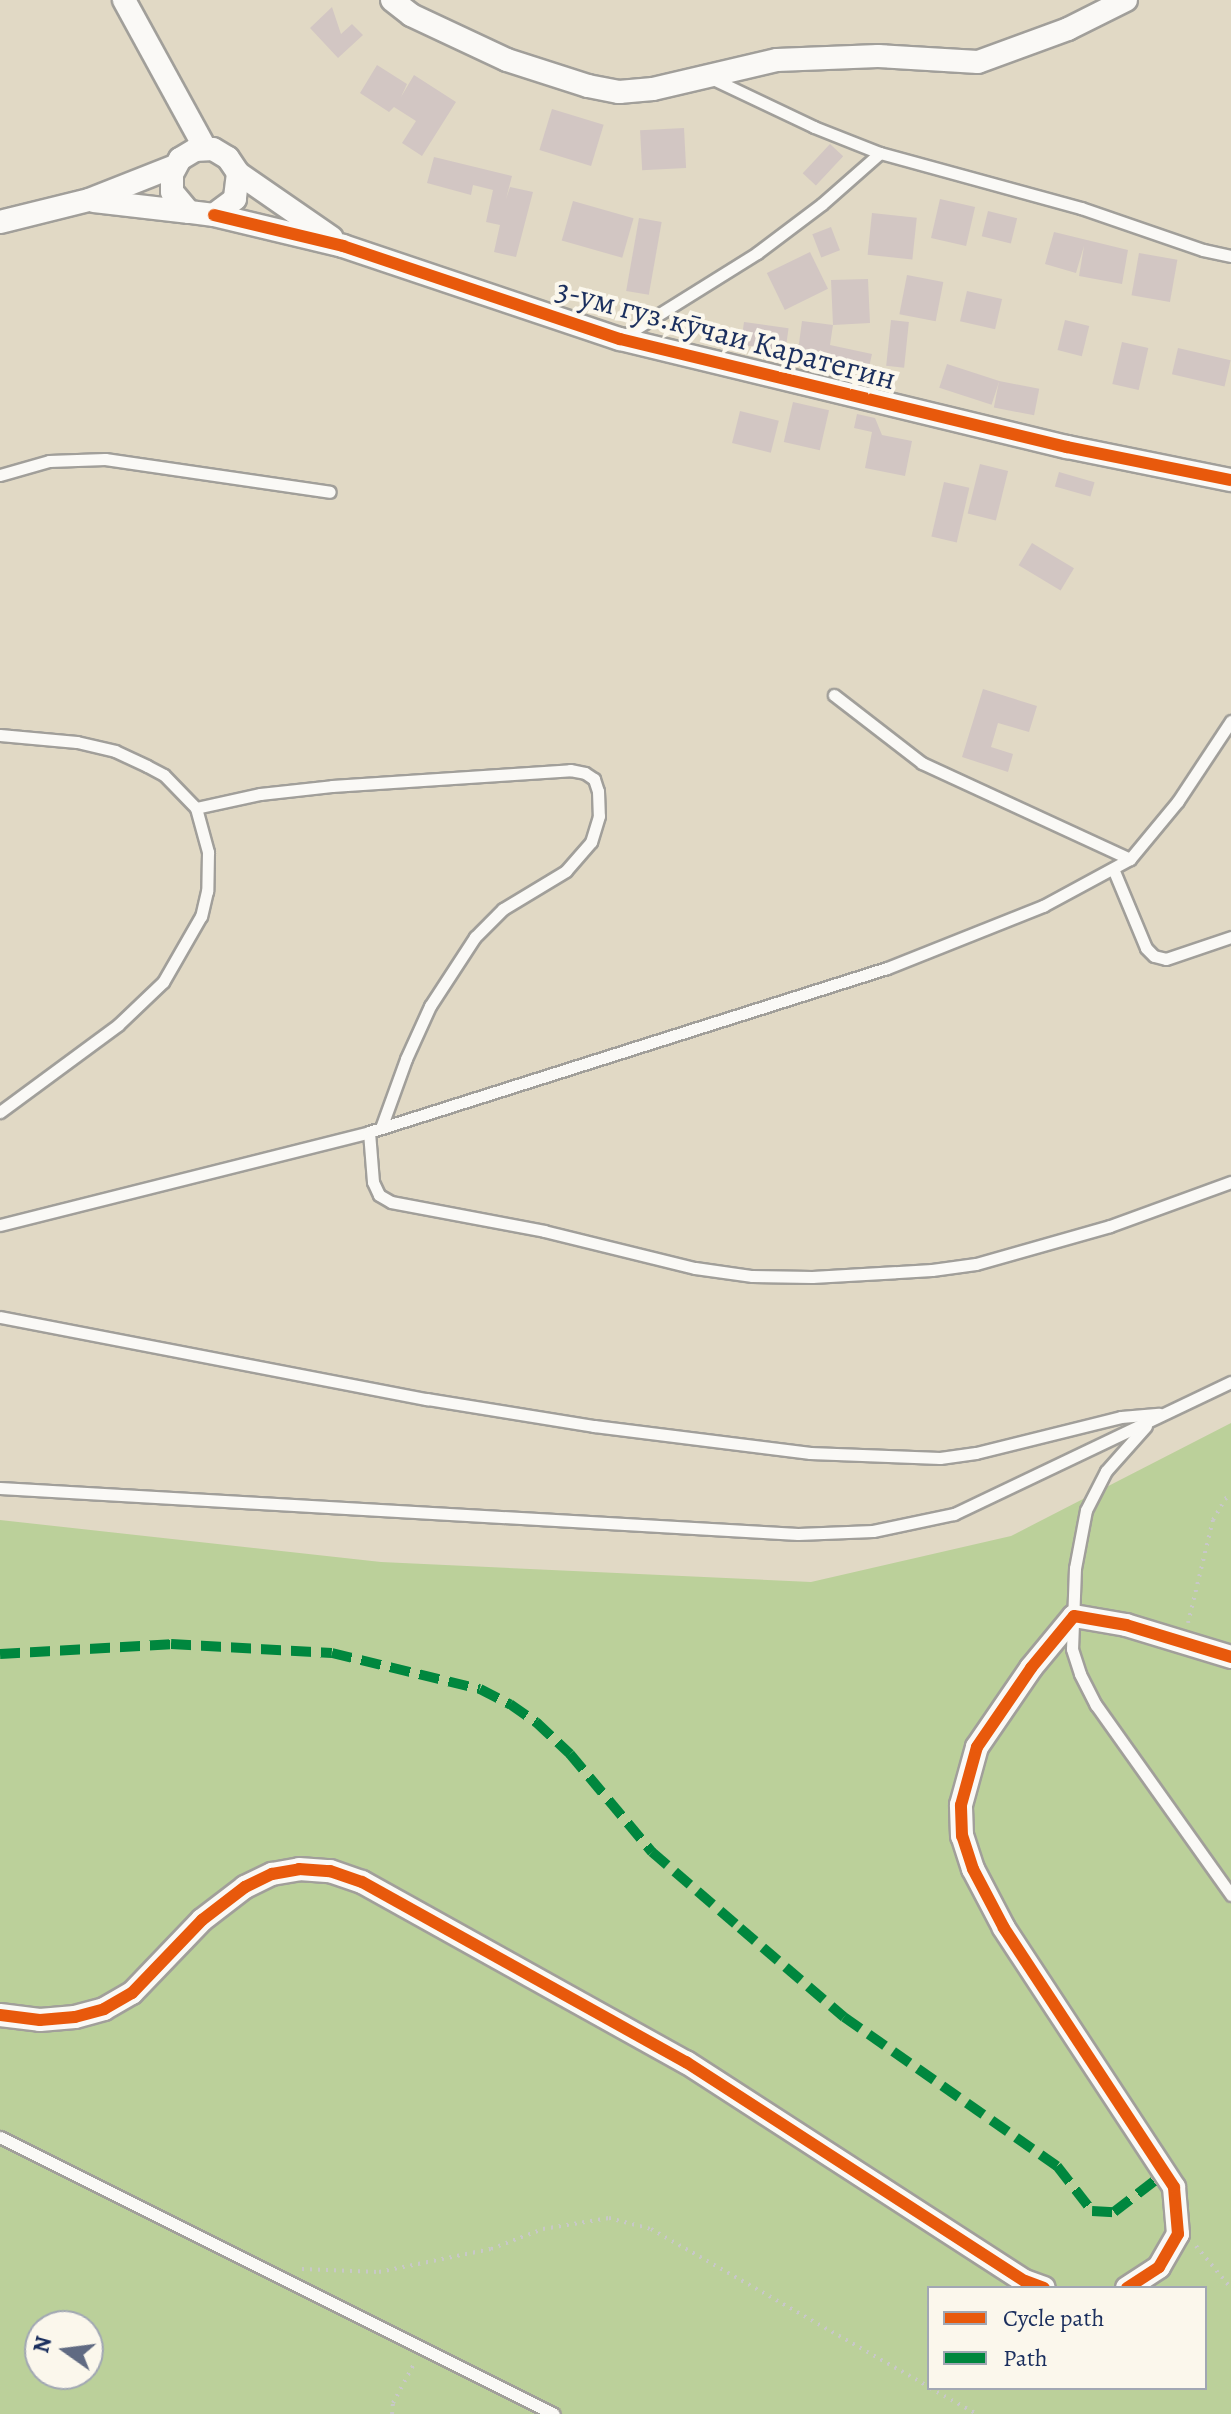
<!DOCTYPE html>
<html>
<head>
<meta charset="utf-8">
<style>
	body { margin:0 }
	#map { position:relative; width:1231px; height:2414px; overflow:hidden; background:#e1d9c5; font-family:Alegreya,serif }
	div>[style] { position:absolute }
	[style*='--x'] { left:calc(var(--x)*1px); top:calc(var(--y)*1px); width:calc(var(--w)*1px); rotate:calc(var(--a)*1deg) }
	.green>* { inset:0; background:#bbd09a }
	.building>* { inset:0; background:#d2c6c3; transform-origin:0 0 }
	.path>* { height:4px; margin-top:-2px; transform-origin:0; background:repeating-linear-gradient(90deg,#c8c8c8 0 2px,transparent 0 8px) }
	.roads { filter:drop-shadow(2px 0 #a19f9a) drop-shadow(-2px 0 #a19f9a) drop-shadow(0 2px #a19f9a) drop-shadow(0 -2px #a19f9a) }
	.service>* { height:11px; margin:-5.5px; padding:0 5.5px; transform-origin:5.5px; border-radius:5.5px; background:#faf9f6 }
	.minor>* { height:22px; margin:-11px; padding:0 11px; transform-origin:11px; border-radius:11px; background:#faf9f6 }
	.quiet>* { height:10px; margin-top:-5px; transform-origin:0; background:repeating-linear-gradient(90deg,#00873e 0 20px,transparent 0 30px) }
	.cycleway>* { height:12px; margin:-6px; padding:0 6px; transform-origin:6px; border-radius:6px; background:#e8590c }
	span { translate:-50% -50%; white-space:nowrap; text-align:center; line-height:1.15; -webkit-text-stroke:8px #fbf7ec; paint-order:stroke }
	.street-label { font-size:32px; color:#1b2f5e }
	.legend { position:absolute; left:927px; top:2286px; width:280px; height:104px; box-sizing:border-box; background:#fbf7ec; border:2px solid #a1a7b3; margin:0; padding:10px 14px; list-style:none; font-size:24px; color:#1b2f5e }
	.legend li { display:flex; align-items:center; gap:16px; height:40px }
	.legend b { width:40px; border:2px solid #a1a7b3 }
	.north { position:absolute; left:24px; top:2310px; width:80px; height:80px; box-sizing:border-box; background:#fbf7ec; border:2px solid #a1a7b3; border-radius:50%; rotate:284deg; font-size:22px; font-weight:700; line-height:32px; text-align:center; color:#1b2f5e }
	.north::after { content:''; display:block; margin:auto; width:28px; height:36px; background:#606a82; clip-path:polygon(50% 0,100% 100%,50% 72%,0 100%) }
</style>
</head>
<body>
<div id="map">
	<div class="green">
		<i style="clip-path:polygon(evenodd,1231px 1423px,1231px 2414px,0 2414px,0 1520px,381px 1562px,811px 1582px,1011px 1536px,1231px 1423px,929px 2288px,1205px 2288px,1205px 2388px,929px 2388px,929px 2288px,1231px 1423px,40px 2326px,88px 2326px,88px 2374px,40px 2374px,40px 2326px)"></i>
	</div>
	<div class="building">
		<i style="clip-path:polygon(332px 7px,341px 34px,352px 24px,363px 35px,338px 58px,310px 28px)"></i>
		<i style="clip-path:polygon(377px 65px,407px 84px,401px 97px,414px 75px,456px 102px,422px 156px,402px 143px,416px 121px,394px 107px,389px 112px,360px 93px)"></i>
		<i style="left:552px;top:109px;width:54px;height:43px;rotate:17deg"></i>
		<i style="left:684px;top:128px;width:40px;height:44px;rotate:87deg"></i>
		<i style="left:830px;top:144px;width:18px;height:40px;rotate:43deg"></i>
		<i style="clip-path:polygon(434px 157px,512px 176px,506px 199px,510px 187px,533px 192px,516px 257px,494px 252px,500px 225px,486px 222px,493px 190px,473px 185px,471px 195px,427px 183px)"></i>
		<i style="left:940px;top:199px;width:36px;height:40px;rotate:13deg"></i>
		<i style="left:573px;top:201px;width:63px;height:41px;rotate:16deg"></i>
		<i style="left:988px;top:211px;width:30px;height:26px;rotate:14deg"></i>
		<i style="left:872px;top:213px;width:45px;height:42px;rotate:6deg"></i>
		<i style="left:639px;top:218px;width:23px;height:74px;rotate:10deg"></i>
		<i style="left:831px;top:227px;width:25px;height:20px;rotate:69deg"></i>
		<i style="clip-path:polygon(1054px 232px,1128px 250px,1122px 284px,1079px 276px,1084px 246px,1076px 273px,1045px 264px)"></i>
		<i style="left:810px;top:252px;width:41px;height:48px;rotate:64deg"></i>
		<i style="left:1139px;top:253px;width:39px;height:43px;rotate:10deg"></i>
		<i style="left:907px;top:275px;width:37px;height:40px;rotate:11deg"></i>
		<i style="clip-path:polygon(868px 279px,870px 323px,833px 325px,830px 345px,872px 354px,867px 376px,824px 366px,829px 355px,798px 351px,802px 321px,833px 325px,831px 280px)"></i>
		<i style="left:967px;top:291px;width:36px;height:31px;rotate:13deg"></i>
		<i style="left:891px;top:320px;width:18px;height:46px;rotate:6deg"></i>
		<i style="left:1065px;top:320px;width:25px;height:31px;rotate:14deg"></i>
		<i style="left:744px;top:322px;width:45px;height:23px;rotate:8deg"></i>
		<i style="left:1122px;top:342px;width:27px;height:43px;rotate:13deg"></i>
		<i style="left:1178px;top:348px;width:54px;height:27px;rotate:13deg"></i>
		<i style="left:947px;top:364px;width:55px;height:25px;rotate:18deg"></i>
		<i style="left:999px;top:381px;width:41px;height:27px;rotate:11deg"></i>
		<i style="left:793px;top:402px;width:37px;height:41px;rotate:13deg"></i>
		<i style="left:740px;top:411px;width:40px;height:33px;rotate:14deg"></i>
		<i style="clip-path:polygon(857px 414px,875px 418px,882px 435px,912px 441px,905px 476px,865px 468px,872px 432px,854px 428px)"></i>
		<i style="left:980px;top:464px;width:29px;height:51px;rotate:14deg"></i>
		<i style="left:1059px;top:472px;width:37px;height:15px;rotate:16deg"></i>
		<i style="left:944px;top:482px;width:26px;height:56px;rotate:13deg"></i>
		<i style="left:1032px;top:543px;width:49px;height:26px;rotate:31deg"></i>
		<i style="clip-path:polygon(983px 689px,1037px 706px,1029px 732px,998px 723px,991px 747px,1013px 754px,1008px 772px,962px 757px)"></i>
	</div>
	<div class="path">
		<i style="--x:1188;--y:1623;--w:106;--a:-76.4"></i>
		<i style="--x:1213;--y:1520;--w:24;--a:-60"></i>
		<i style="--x:1225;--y:1499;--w:7;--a:-34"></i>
		<i style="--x:1196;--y:2246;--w:55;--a:50.2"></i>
		<i style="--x:302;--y:2269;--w:77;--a:2.2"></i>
		<i style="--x:379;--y:2272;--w:114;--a:-11.6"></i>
		<i style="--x:491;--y:2249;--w:56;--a:-21"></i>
		<i style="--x:543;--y:2229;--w:67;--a:-9.5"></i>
		<i style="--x:609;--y:2218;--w:43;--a:14.7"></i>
		<i style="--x:651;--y:2229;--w:320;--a:29.6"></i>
		<i style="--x:930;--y:2388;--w:54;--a:29"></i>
		<i style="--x:392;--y:2414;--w:11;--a:-85"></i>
		<i style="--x:393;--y:2403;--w:47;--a:-61.8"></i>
	</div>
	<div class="roads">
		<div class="service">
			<i style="--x:711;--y:78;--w:114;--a:25.4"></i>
			<i style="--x:814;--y:127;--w:71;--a:21.5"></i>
			<i style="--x:880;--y:153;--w:208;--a:15.3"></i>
			<i style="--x:1081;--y:208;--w:129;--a:19"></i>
			<i style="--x:1203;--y:250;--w:29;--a:12"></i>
			<i style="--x:621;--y:338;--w:160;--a:-32"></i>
			<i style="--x:757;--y:253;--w:81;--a:-37"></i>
			<i style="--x:822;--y:204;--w:77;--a:-41.3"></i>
			<i style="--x:0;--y:475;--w:51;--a:-15.9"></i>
			<i style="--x:49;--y:461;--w:56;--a:-2"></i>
			<i style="--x:105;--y:459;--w:227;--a:8.3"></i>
			<i style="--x:834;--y:695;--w:111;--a:37.7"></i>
			<i style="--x:922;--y:763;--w:229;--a:24.8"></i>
			<i style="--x:0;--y:735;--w:77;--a:5.2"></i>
			<i style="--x:77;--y:742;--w:39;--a:13"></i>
			<i style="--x:115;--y:751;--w:35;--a:25"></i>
			<i style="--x:147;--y:766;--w:19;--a:28"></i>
			<i style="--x:164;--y:775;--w:46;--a:45.9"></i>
			<i style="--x:196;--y:808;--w:46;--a:74.7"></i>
			<i style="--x:208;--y:852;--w:39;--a:91"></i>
			<i style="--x:207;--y:891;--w:26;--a:103"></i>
			<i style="--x:201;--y:916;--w:76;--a:119.9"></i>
			<i style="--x:163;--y:982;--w:62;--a:136.3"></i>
			<i style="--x:118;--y:1025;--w:147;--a:143.6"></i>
			<i style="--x:196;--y:808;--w:66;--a:-12.3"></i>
			<i style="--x:260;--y:794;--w:72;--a:-6.3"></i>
			<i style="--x:332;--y:786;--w:239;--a:-3.8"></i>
			<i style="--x:570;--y:770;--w:15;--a:11"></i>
			<i style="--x:585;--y:773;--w:11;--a:34"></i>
			<i style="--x:594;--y:779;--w:13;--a:72"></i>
			<i style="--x:598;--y:791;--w:25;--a:88"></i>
			<i style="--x:599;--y:816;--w:27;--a:107"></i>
			<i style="--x:591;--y:842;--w:38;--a:131"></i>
			<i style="--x:566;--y:871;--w:74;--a:148.9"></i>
			<i style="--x:503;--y:909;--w:40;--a:135"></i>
			<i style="--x:475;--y:937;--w:82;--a:123.1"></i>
			<i style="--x:430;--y:1006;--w:58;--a:114.4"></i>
			<i style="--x:406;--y:1059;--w:73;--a:109.9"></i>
			<i style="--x:1114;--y:871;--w:83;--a:67.4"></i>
			<i style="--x:1146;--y:948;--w:11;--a:45"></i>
			<i style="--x:1154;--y:956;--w:12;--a:14"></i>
			<i style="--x:1166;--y:959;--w:69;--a:-18.7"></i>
			<i style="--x:369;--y:1132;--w:50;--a:85.4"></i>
			<i style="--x:373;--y:1182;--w:14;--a:65"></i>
			<i style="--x:379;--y:1195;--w:14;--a:30"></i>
			<i style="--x:391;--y:1202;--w:156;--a:10.7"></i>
			<i style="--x:544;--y:1231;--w:155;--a:13.8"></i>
			<i style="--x:695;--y:1268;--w:58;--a:8"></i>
			<i style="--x:752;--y:1276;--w:60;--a:1"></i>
			<i style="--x:812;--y:1277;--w:120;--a:-3.3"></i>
			<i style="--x:932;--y:1270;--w:44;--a:-7.8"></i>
			<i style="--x:976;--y:1264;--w:139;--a:-15.8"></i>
			<i style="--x:1110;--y:1226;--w:129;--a:-20"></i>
			<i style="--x:0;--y:1225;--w:381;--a:-14.1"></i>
			<i style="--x:369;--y:1132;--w:543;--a:-17.57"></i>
			<i style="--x:887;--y:968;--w:168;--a:-21.7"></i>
			<i style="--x:1043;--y:906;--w:99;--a:-28.4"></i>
			<i style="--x:1130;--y:859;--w:75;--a:-50.4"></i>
			<i style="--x:1178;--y:801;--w:96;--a:-56.5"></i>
			<i style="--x:0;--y:1317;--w:435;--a:10.9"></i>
			<i style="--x:427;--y:1399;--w:169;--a:9.2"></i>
			<i style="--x:594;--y:1426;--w:218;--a:7.1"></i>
			<i style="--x:810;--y:1453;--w:130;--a:2.2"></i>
			<i style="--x:940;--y:1458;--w:36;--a:-8"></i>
			<i style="--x:976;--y:1453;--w:149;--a:-13.9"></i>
			<i style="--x:1121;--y:1417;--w:38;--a:-5"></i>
			<i style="--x:1146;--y:1426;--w:60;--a:131.6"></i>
			<i style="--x:1106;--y:1471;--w:44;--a:117.1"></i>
			<i style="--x:1086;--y:1510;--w:59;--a:100.7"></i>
			<i style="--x:1075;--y:1568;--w:81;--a:92.1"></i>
			<i style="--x:1072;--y:1649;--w:26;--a:72"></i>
			<i style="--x:1080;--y:1674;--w:35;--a:63"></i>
			<i style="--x:1096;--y:1705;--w:233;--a:54.6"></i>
			<i style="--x:0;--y:1488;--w:799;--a:3.3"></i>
			<i style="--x:798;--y:1534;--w:75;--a:-2.3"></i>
			<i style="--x:873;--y:1531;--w:83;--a:-11.9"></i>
			<i style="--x:954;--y:1514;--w:307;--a:-25.5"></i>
			<i style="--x:0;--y:2137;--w:619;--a:26.57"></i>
		</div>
		<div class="minor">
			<i style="--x:124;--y:0;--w:169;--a:61.3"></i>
			<i style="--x:392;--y:0;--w:24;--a:38"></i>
			<i style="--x:411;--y:15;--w:106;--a:25.1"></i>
			<i style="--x:507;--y:60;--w:85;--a:17.8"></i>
			<i style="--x:588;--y:86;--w:32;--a:11"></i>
			<i style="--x:619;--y:92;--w:34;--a:-5"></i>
			<i style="--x:653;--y:89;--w:127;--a:-13.2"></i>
			<i style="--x:777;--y:60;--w:101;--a:-2.3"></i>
			<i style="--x:878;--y:56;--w:100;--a:3.4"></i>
			<i style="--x:978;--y:62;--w:96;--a:-20.1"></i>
			<i style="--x:1068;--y:29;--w:65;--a:-26.6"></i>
			<i style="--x:238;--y:173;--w:26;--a:97"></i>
			<i style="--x:235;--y:199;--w:26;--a:143"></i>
			<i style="--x:214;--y:215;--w:25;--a:-173"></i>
			<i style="--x:189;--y:212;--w:26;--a:-130"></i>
			<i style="--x:172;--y:192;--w:18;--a:-90"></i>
			<i style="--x:172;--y:174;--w:17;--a:-62"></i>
			<i style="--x:180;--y:159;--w:17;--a:-31"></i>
			<i style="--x:195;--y:150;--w:18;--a:-3"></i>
			<i style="--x:213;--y:149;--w:17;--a:31"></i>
			<i style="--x:228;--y:158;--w:18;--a:56"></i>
			<i style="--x:238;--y:173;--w:114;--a:34.7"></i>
			<i style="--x:94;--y:201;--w:96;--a:6.6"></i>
			<i style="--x:214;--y:215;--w:133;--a:13.5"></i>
			<i style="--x:343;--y:246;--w:292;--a:18.6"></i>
			<i style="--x:620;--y:339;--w:460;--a:13.6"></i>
			<i style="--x:1067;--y:447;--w:167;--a:11.4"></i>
			<i style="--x:0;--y:222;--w:92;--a:-13.9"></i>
			<i style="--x:89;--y:200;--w:92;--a:-21.6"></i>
			<i style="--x:0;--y:2015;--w:40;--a:7.1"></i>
			<i style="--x:40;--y:2020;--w:35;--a:-5"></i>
			<i style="--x:75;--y:2017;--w:30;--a:-15"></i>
			<i style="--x:104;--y:2009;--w:32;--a:-30"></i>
			<i style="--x:132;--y:1993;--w:101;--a:-46.2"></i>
			<i style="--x:202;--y:1920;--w:54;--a:-37.5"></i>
			<i style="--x:245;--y:1887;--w:30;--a:-26"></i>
			<i style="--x:272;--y:1874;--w:27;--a:-10"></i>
			<i style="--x:299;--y:1869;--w:31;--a:4"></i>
			<i style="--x:330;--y:1871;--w:34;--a:19"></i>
			<i style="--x:362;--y:1882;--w:371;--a:29.1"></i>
			<i style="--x:686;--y:2062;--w:404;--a:32.9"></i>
			<i style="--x:1025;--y:2281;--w:20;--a:20"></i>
			<i style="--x:1127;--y:2288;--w:38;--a:-33"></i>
			<i style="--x:1159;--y:2267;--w:38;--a:-60"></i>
			<i style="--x:1178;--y:2234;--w:47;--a:-94.9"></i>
			<i style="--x:1174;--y:2187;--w:310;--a:-123.3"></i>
			<i style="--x:1004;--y:1928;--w:67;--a:-117.7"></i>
			<i style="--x:973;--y:1869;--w:35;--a:-108"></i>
			<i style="--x:962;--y:1836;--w:31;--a:-92"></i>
			<i style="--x:961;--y:1805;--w:60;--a:-74.6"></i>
			<i style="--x:977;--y:1747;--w:96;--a:-55.6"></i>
			<i style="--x:1031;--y:1668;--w:67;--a:-50.4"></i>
			<i style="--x:1074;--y:1616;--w:53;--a:9.8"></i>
			<i style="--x:1126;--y:1625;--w:110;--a:16.9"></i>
		</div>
	</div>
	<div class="quiet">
		<i style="--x:0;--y:1654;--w:171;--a:-3.3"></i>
		<i style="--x:171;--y:1644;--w:161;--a:3.2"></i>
		<i style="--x:332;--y:1653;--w:152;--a:13.7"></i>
		<i style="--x:480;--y:1689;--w:34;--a:27"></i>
		<i style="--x:510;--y:1704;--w:32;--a:35"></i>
		<i style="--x:536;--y:1722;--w:47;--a:43.3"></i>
		<i style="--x:570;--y:1754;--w:128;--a:50.1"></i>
		<i style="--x:652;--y:1852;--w:116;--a:40.8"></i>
		<i style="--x:740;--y:1928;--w:137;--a:40.6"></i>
		<i style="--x:844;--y:2017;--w:260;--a:35"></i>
		<i style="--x:1057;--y:2166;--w:57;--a:52.1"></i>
		<i style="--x:1092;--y:2211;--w:22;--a:3"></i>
		<i style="--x:1114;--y:2212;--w:66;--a:-37.6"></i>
	</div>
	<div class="cycleway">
		<i style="--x:214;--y:215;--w:133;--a:13.5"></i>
		<i style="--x:343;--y:246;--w:292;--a:18.6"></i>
		<i style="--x:620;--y:339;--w:460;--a:13.6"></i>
		<i style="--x:1067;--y:447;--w:167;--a:11.4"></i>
		<i style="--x:0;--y:2015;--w:40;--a:7.1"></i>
		<i style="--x:40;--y:2020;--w:35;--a:-5"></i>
		<i style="--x:75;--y:2017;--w:30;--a:-15"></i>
		<i style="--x:104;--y:2009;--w:32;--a:-30"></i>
		<i style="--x:132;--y:1993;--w:101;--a:-46.2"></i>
		<i style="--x:202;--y:1920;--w:54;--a:-37.5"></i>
		<i style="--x:245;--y:1887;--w:30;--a:-26"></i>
		<i style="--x:272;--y:1874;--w:27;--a:-10"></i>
		<i style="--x:299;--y:1869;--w:31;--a:4"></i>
		<i style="--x:330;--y:1871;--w:34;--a:19"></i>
		<i style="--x:362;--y:1882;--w:371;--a:29.1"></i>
		<i style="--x:686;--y:2062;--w:404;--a:32.9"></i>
		<i style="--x:1025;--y:2281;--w:20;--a:20"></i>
		<i style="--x:1127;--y:2288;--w:38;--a:-33"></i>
		<i style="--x:1159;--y:2267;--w:38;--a:-60"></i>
		<i style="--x:1178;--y:2234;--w:47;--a:-94.9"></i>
		<i style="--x:1174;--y:2187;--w:310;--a:-123.3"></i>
		<i style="--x:1004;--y:1928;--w:67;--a:-117.7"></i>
		<i style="--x:973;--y:1869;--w:35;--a:-108"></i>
		<i style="--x:962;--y:1836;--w:31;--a:-92"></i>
		<i style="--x:961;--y:1805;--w:60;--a:-74.6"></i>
		<i style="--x:977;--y:1747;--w:96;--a:-55.6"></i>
		<i style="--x:1031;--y:1668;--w:67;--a:-50.4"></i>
		<i style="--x:1074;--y:1616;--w:53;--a:9.8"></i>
		<i style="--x:1126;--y:1625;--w:110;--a:16.9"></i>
	</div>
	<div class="street-label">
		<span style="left:726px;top:334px;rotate:15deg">3-ум гуз.кӯчаи Каратегин</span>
	</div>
	<ul class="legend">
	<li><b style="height:10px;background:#e8590c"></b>Cycle path</li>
	<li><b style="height:10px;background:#00873e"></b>Path</li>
	</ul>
	<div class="north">N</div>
</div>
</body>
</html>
